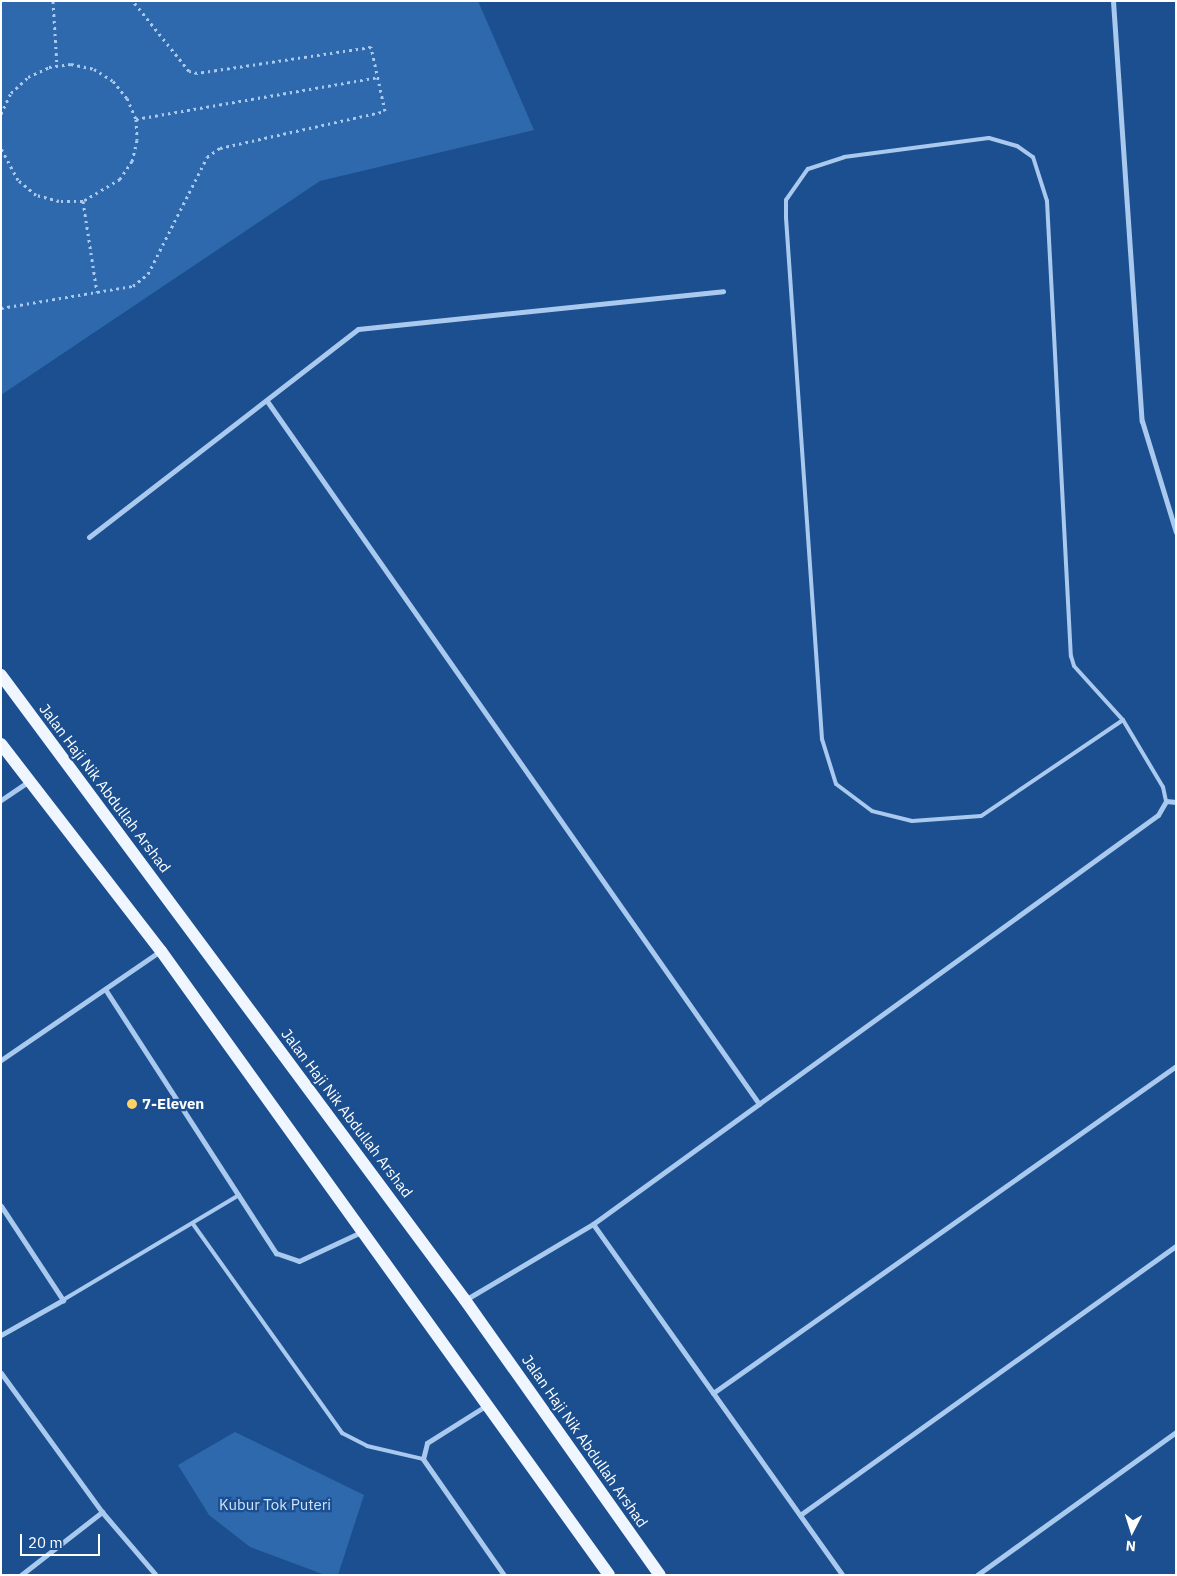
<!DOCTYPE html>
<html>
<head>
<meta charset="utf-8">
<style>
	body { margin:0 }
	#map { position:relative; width:1177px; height:1576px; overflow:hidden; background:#1b4f8f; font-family:"IBM Plex Sans",sans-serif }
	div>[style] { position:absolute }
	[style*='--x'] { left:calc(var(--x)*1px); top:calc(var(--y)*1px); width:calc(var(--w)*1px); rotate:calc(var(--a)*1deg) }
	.green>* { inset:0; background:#2e69ad }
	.path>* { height:3px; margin-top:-1.5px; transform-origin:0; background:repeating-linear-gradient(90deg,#a9c9ee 0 2.5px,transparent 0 6.5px) }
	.lane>* { height:4px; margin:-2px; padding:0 2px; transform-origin:2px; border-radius:2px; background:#a9c9ee }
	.street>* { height:5px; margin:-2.5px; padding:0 2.5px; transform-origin:2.5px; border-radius:2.5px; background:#a9c9ee }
	.primary>* { height:12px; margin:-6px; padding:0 6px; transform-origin:6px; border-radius:6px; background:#f0f6ff }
	.dots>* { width:14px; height:14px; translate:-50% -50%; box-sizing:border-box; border:2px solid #1b4f8f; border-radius:50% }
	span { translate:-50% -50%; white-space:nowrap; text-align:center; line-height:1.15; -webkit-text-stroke:4.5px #1b4f8f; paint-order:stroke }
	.street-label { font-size:15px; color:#fff }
	.poi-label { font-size:15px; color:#fff; font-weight:700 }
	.left { translate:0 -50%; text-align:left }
	.park-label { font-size:15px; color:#cfe3fa }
	.frame { position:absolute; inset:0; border:2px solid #fff; pointer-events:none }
	.north { position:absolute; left:1107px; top:1506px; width:50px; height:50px; -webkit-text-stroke:4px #1b4f8f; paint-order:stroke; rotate:185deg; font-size:14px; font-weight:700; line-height:20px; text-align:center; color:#fff }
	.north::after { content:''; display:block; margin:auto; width:18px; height:22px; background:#fff; clip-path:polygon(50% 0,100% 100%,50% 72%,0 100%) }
	.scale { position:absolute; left:20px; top:1534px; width:80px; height:22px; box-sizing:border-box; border:2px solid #fff; border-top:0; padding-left:6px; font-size:15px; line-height:18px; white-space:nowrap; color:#fff; -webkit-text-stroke:4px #1b4f8f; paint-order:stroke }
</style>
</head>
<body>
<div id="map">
	<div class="green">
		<i style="clip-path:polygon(1px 1px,478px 1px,534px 130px,320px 181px,1px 395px)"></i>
		<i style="clip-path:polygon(235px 1432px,364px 1495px,338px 1575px,325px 1575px,250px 1547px,209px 1515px,178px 1465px)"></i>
	</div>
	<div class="path">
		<i style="--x:53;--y:1;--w:65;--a:86.5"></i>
		<i style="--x:1;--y:114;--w:23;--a:-65"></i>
		<i style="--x:11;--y:93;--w:23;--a:-43"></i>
		<i style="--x:28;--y:77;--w:23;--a:-25"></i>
		<i style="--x:49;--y:67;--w:22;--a:-8"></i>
		<i style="--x:71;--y:64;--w:24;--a:12"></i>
		<i style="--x:94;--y:69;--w:22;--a:32"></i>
		<i style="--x:113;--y:81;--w:22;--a:51"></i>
		<i style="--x:127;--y:98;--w:23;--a:67"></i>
		<i style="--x:136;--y:119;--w:21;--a:87"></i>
		<i style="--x:137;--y:140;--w:22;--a:103"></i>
		<i style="--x:132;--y:161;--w:22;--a:124"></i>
		<i style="--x:120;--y:179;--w:43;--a:149.3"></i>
		<i style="--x:83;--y:201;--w:24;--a:180"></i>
		<i style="--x:59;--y:201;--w:24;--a:-165"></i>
		<i style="--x:36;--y:195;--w:23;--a:-140"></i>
		<i style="--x:18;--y:180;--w:36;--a:-118"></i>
		<i style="--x:136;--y:119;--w:246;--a:-9.8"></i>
		<i style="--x:83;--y:201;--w:92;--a:81.3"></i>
		<i style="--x:1;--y:308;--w:134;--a:-9.5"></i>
		<i style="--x:133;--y:286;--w:19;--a:-39"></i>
		<i style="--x:148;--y:274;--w:131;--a:-63.2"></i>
		<i style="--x:207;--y:157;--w:16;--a:-35"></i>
		<i style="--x:220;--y:148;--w:169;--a:-12.6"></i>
		<i style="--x:385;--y:111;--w:66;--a:-102.3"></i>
		<i style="--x:371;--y:47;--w:176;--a:171.5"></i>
		<i style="--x:197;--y:73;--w:8;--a:-166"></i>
		<i style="--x:189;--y:71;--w:90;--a:-128.7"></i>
	</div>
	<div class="lane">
		<i style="--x:1123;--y:720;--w:171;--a:145.9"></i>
		<i style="--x:981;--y:816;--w:69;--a:175.9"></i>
		<i style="--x:912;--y:821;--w:41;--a:-166"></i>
		<i style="--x:872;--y:811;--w:45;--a:-143.1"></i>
		<i style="--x:836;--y:784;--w:47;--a:-107.3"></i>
		<i style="--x:822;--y:739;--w:523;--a:-93.95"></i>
		<i style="--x:786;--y:217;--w:17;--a:-90"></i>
		<i style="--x:786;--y:200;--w:38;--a:-55"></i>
		<i style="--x:808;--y:169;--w:38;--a:-18"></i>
		<i style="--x:844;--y:157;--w:146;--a:-7.5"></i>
		<i style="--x:989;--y:138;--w:29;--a:16"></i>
		<i style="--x:1017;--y:146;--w:19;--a:35"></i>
		<i style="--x:1033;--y:157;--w:46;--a:72.3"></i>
		<i style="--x:1047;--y:201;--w:456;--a:87"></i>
		<i style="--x:1071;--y:656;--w:10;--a:73"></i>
		<i style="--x:1074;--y:666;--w:73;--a:47.8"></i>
		<i style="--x:1123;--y:720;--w:78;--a:59.2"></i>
		<i style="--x:1163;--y:787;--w:14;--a:78"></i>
		<i style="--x:193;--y:1224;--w:257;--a:54.5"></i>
		<i style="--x:342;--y:1433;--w:28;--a:27"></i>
		<i style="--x:367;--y:1446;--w:57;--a:13.1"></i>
		<i style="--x:63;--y:1300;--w:205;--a:-30.8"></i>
	</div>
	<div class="street">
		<i style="--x:1113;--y:1;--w:421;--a:86.1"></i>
		<i style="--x:1142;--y:421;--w:116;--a:73"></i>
		<i style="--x:267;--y:401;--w:858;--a:55.01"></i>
		<i style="--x:89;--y:537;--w:340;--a:-37.7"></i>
		<i style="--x:358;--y:329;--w:367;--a:-5.9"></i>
		<i style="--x:1;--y:800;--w:32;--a:-34"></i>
		<i style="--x:105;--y:989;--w:315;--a:57.1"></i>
		<i style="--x:276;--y:1253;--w:24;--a:19"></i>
		<i style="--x:299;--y:1261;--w:68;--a:-25.1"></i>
		<i style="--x:1;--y:1060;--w:193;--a:-34.4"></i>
		<i style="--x:1;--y:1206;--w:113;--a:56.6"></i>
		<i style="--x:63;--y:1300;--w:71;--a:150.6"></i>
		<i style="--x:593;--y:1224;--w:430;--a:54.6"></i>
		<i style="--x:465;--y:1300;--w:149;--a:-30.7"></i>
		<i style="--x:593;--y:1224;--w:697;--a:-35.9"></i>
		<i style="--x:1158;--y:815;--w:16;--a:-60"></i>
		<i style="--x:1166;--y:801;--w:10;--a:6"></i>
		<i style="--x:1;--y:1373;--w:172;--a:54"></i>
		<i style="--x:102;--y:1512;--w:83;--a:49.4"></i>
		<i style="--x:713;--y:1393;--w:567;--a:-35.23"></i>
		<i style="--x:487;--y:1405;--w:71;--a:147.7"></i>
		<i style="--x:427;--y:1443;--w:16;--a:104"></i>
		<i style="--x:423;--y:1459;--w:141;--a:55.1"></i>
		<i style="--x:800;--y:1515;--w:462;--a:-35.6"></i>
		<i style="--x:21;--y:1575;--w:103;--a:-37.9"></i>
		<i style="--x:977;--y:1575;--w:245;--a:-35.7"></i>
	</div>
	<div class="primary">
		<i style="--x:1;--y:675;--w:778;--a:53.41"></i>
		<i style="--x:465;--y:1300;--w:337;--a:54.7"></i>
		<i style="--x:1;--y:744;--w:262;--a:52.3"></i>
		<i style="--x:161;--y:951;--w:768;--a:54.32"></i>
	</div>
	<div class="dots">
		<i style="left:132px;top:1104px;background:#ffd166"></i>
	</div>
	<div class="street-label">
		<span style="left:105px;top:788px;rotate:53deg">Jalan Haji Nik Abdullah Arshad</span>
		<span style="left:347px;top:1113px;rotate:53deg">Jalan Haji Nik Abdullah Arshad</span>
		<span style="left:585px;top:1441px;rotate:55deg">Jalan Haji Nik Abdullah Arshad</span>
	</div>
	<div class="poi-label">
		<span class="left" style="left:142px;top:1104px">7-Eleven</span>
	</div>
	<div class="park-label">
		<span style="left:275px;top:1505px">Kubur Tok Puteri</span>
	</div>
	<div class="frame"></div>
	<div class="north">N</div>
	<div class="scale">20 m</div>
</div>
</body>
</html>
